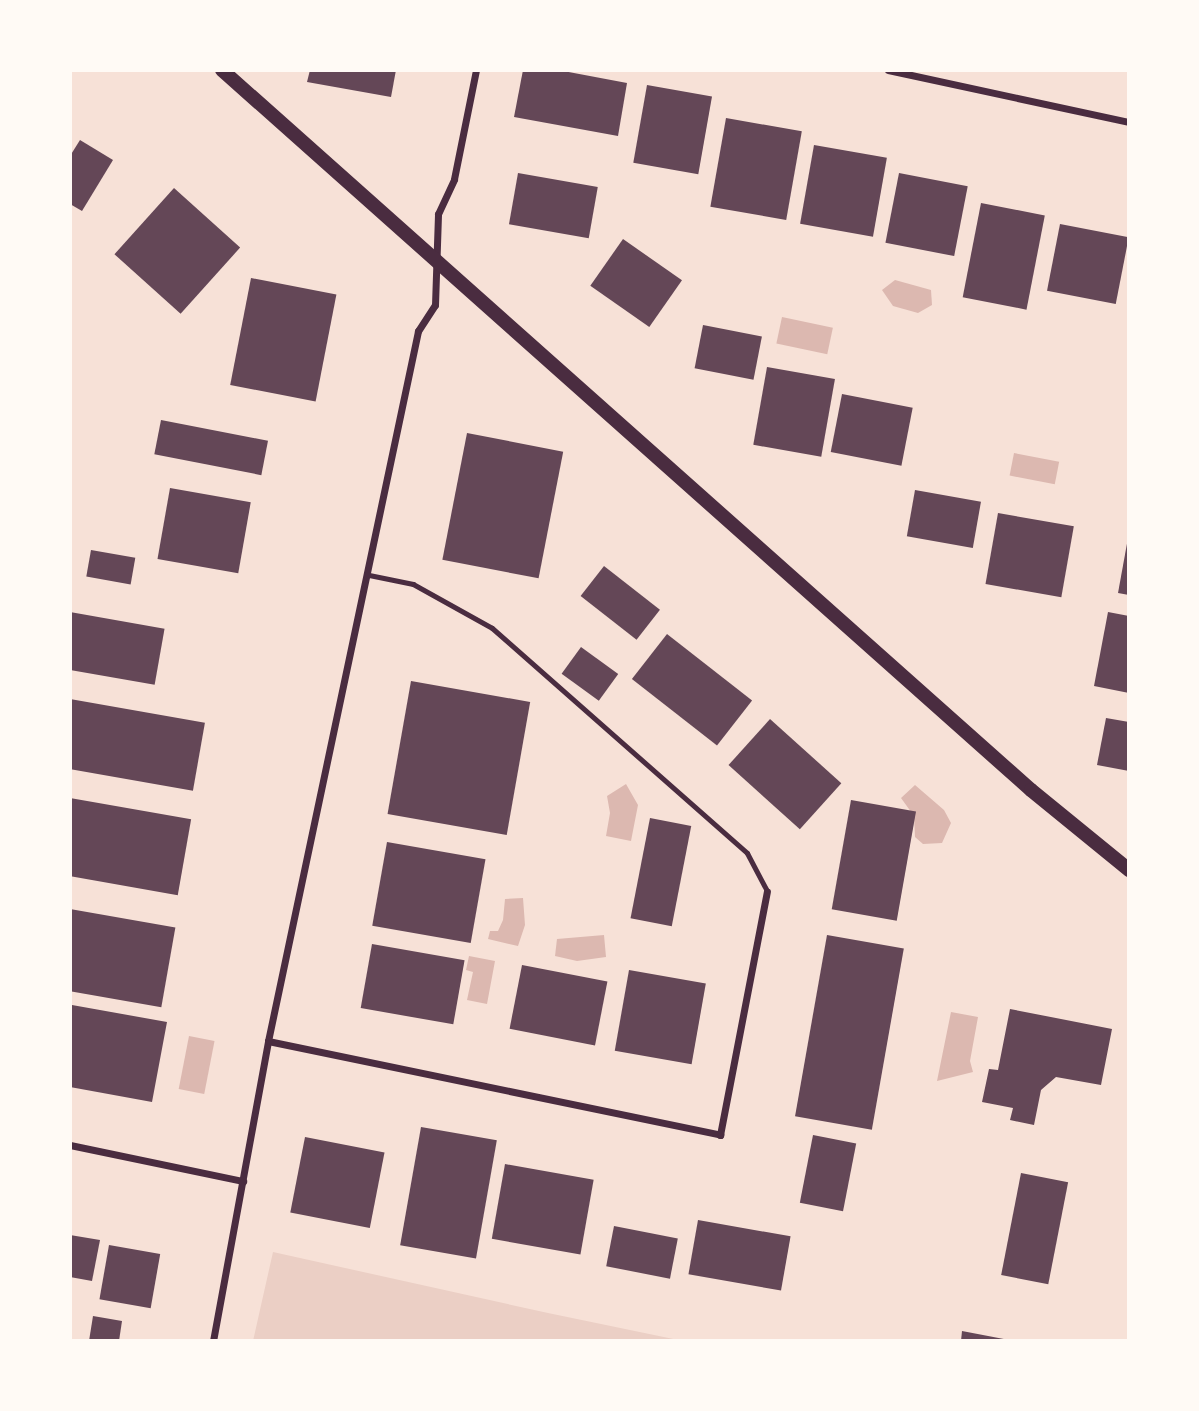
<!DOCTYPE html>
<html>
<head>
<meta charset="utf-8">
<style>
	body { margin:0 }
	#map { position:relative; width:1199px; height:1411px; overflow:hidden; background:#f7e1d7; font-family:Spectral,serif }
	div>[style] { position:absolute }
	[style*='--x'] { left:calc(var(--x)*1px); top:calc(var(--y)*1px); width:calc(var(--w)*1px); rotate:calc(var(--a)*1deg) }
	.green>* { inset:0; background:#ebcfc5 }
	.water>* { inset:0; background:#dcb8b0; transform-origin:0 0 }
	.building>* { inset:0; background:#644757; transform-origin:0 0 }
	.service>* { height:5px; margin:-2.5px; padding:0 2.5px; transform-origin:2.5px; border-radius:2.5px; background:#4a2c40 }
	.minor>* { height:7px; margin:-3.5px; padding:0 3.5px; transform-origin:3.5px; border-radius:3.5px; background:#4a2c40 }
	.secondary>* { height:14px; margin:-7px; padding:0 7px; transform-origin:7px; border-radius:7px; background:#4a2c40 }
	span { translate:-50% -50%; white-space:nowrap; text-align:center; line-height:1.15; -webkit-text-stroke:6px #fffaf5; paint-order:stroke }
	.frame { position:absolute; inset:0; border:72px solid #fffaf5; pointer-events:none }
</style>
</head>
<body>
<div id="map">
	<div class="green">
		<i style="clip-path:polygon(273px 1252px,548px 1313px,683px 1341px,253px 1341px)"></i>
	</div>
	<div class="water">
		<i style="clip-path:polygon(895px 280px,931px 290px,932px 305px,918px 313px,893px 306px,882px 290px)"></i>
		<i style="left:782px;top:317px;width:52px;height:27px;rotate:12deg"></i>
		<i style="left:1014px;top:453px;width:46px;height:23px;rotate:11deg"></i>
		<i style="clip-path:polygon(626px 784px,638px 805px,631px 841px,606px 836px,610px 813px,607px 796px)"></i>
		<i style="clip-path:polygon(915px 785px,944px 810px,951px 823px,942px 843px,923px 844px,915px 837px,914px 816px,901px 798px)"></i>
		<i style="clip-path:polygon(523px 898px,525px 925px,518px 946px,488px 939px,490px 931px,498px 931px,503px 920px,505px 899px)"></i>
		<i style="clip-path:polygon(604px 935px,606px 957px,577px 961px,555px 956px,557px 939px)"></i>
		<i style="clip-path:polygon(469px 956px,495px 961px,487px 1004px,467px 1000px,473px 972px,466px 970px)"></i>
		<i style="clip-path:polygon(951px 1012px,978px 1017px,970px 1061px,973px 1072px,937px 1081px)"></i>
		<i style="left:189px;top:1036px;width:26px;height:54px;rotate:11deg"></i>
	</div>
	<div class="building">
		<i style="clip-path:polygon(310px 70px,396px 70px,391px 97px,307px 82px)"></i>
		<i style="clip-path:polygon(523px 70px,558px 70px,627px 83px,618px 136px,514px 117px)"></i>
		<i style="left:647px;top:85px;width:66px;height:79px;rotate:10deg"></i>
		<i style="left:726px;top:118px;width:77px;height:90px;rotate:10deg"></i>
		<i style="clip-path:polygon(80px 140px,113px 160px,82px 211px,70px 204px,70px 156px)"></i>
		<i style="left:814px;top:145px;width:74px;height:80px;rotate:10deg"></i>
		<i style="left:518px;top:173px;width:81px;height:52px;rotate:10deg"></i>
		<i style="left:899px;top:173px;width:70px;height:71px;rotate:11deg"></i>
		<i style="left:174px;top:188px;width:89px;height:89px;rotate:42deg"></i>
		<i style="left:981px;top:203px;width:65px;height:96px;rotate:11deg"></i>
		<i style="left:1060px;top:224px;width:70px;height:68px;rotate:11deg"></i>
		<i style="left:623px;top:239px;width:72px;height:57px;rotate:35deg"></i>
		<i style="left:251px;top:278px;width:87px;height:109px;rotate:11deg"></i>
		<i style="left:703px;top:325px;width:60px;height:44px;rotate:11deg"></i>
		<i style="left:767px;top:367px;width:69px;height:79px;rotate:10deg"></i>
		<i style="left:842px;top:394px;width:72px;height:59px;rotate:11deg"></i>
		<i style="left:161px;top:420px;width:109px;height:35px;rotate:11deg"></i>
		<i style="left:467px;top:433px;width:98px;height:129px;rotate:11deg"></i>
		<i style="left:170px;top:488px;width:82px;height:72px;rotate:10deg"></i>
		<i style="left:915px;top:490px;width:67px;height:47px;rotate:10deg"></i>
		<i style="left:998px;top:513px;width:77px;height:72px;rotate:10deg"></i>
		<i style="clip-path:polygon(1128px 538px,1129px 538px,1129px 595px,1118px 593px)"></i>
		<i style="left:91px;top:550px;width:45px;height:27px;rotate:10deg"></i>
		<i style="left:604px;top:566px;width:71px;height:38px;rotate:38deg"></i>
		<i style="left:70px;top:612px;width:96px;height:57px;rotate:10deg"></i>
		<i style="clip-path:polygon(1108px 612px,1129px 616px,1129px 693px,1094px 686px)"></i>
		<i style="left:667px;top:634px;width:108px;height:57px;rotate:38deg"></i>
		<i style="left:581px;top:647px;width:46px;height:33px;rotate:36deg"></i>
		<i style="left:411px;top:681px;width:121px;height:135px;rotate:10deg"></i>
		<i style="left:70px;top:699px;width:137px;height:69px;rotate:10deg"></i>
		<i style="clip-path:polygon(1106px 718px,1129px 722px,1129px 771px,1097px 765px)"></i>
		<i style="left:770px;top:719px;width:96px;height:62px;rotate:42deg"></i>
		<i style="left:70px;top:798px;width:123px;height:77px;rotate:10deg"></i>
		<i style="left:851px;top:800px;width:66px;height:111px;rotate:10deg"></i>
		<i style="left:650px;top:818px;width:42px;height:102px;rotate:11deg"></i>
		<i style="left:387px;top:842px;width:100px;height:85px;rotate:10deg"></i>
		<i style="left:70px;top:909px;width:107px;height:81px;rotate:10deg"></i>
		<i style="left:827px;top:935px;width:78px;height:184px;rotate:10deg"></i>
		<i style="left:372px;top:944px;width:94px;height:65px;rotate:10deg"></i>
		<i style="left:522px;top:965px;width:87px;height:65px;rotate:11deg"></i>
		<i style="left:629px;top:970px;width:78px;height:82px;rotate:10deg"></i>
		<i style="clip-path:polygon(72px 1005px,167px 1022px,152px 1102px,70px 1087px)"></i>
		<i style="clip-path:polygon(1010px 1009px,1112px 1029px,1101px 1085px,1056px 1077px,1041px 1090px,1034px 1125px,1010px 1120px,1013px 1108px,982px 1102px,989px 1069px,998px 1070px)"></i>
		<i style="left:421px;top:1127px;width:77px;height:120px;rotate:10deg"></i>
		<i style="left:813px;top:1135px;width:44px;height:69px;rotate:11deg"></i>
		<i style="left:305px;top:1137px;width:81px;height:77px;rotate:11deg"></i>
		<i style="left:505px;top:1164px;width:90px;height:76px;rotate:10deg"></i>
		<i style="left:1021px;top:1173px;width:48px;height:104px;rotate:11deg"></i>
		<i style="left:698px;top:1220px;width:94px;height:55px;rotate:10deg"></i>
		<i style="left:614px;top:1226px;width:65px;height:41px;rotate:11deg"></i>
		<i style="clip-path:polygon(70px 1235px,100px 1240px,92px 1281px,70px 1277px)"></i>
		<i style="left:109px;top:1245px;width:52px;height:55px;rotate:10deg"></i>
		<i style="clip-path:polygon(93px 1316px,122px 1321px,119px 1341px,89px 1341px)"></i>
		<i style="clip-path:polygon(962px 1331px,1009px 1340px,1008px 1341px,961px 1341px)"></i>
	</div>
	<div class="service">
		<i style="--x:369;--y:575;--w:45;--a:11.6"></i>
		<i style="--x:413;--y:584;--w:90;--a:29.1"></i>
		<i style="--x:492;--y:628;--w:340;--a:41.4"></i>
		<i style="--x:747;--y:853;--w:43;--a:62.2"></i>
	</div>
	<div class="minor">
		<i style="--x:888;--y:70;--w:247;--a:12.2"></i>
		<i style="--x:268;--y:1041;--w:462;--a:11.7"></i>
		<i style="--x:720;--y:1135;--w:248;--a:-79.1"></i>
		<i style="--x:70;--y:1145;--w:177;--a:11.8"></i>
		<i style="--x:213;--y:1341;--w:305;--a:-79.6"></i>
		<i style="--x:268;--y:1041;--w:726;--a:-78.07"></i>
		<i style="--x:418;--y:331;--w:31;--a:-57"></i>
		<i style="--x:435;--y:305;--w:91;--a:-88.1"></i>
		<i style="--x:438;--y:214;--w:38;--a:-65"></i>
		<i style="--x:454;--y:179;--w:111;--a:-78.6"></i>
	</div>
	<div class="secondary">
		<i style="--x:222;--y:70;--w:1083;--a:41.67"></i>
		<i style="--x:1031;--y:790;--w:127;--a:39.2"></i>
	</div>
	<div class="frame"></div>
</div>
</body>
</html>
